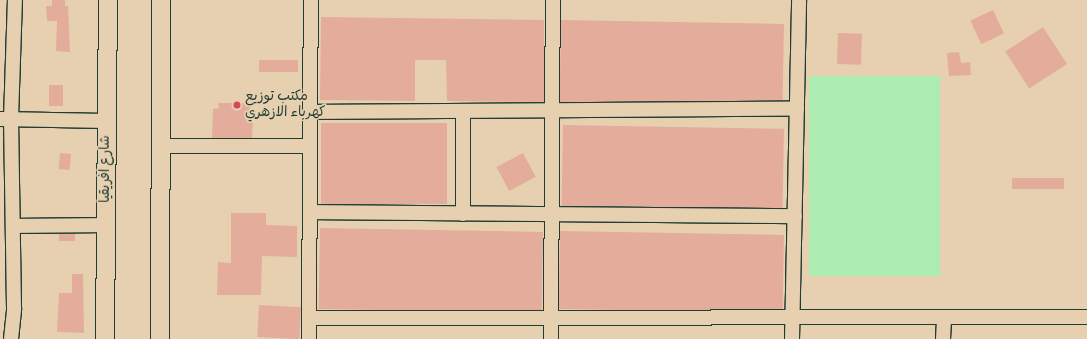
<!DOCTYPE html>
<html>
<head>
<meta charset="utf-8">
<style>
	body { margin:0 }
	#map { position:relative; width:1087px; height:339px; overflow:hidden; background:#e7d0b0; font-family:Dekko,"Playpen Sans Arabic",sans-serif }
	div>[style] { position:absolute }
	[style*='--x'] { left:calc(var(--x)*1px); top:calc(var(--y)*1px); width:calc(var(--w)*1px); rotate:calc(var(--a)*1deg) }
	.green>* { inset:0; background:#acebb2; transform-origin:0 0 }
	.building>* { inset:0; background:#e4ac9b; transform-origin:0 0 }
	.roads { filter:drop-shadow(1px 0 #1f3d34) drop-shadow(-1px 0 #1f3d34) drop-shadow(0 1px #1f3d34) drop-shadow(0 -1px #1f3d34) }
	.minor>* { height:14px; margin:-7px; padding:0 7px; transform-origin:7px; border-radius:7px; background:#e7d0b0 }
	.tertiary>* { height:18px; margin:-9px; padding:0 9px; transform-origin:9px; border-radius:9px; background:#e7d0b0 }
	.dots>* { width:11px; height:11px; translate:-50% -50%; box-sizing:border-box; border:2px solid #e7d0b0; border-radius:50% }
	span { translate:-50% -50%; white-space:nowrap; text-align:center; line-height:1.15; -webkit-text-stroke:3.5px #e7d0b0; paint-order:stroke }
	.poi-label { font-size:14px; color:#1f3d34 }
	.left { translate:0 -50%; text-align:left }
	.street-label { font-size:14px; color:#1f3d34 }
</style>
</head>
<body>
<div id="map">
	<div class="green">
		<i style="left:809px;top:76px;width:131px;height:200px"></i>
	</div>
	<div class="building">
		<i style="clip-path:polygon(52px 0,65px 0,65px 6px,68px 6px,70px 52px,56px 51px,57px 21px,47px 21px,46px 6px,52px 6px)"></i>
		<i style="left:993px;top:10px;width:26px;height:25px;rotate:65deg"></i>
		<i style="clip-path:polygon(321px 17px,544px 20px,544px 102px,447px 101px,446px 60px,415px 60px,415px 101px,320px 100px)"></i>
		<i style="left:561px;top:20px;width:223px;height:82px;rotate:1deg"></i>
		<i style="left:1043px;top:27px;width:44px;height:45px;rotate:57deg"></i>
		<i style="left:838px;top:33px;width:24px;height:31px;rotate:2deg"></i>
		<i style="clip-path:polygon(959px 52px,961px 63px,970px 62px,971px 75px,949px 76px,947px 53px)"></i>
		<i style="left:259px;top:60px;width:39px;height:12px"></i>
		<i style="left:49px;top:85px;width:14px;height:21px"></i>
		<i style="clip-path:polygon(218px 103px,250px 103px,250px 117px,253px 117px,252px 138px,212px 138px,213px 109px,219px 108px)"></i>
		<i style="left:321px;top:123px;width:126px;height:81px"></i>
		<i style="left:563px;top:125px;width:221px;height:81px;rotate:1deg"></i>
		<i style="left:60px;top:153px;width:11px;height:16px;rotate:5deg"></i>
		<i style="left:523px;top:153px;width:27px;height:30px;rotate:62deg"></i>
		<i style="left:1012px;top:178px;width:52px;height:11px"></i>
		<i style="clip-path:polygon(231px 213px,266px 213px,266px 225px,297px 226px,297px 257px,262px 256px,261px 295px,217px 295px,218px 262px,231px 263px)"></i>
		<i style="left:320px;top:228px;width:223px;height:81px;rotate:1deg"></i>
		<i style="left:560px;top:231px;width:224px;height:78px;rotate:1deg"></i>
		<i style="left:59px;top:234px;width:16px;height:7px"></i>
		<i style="clip-path:polygon(72px 274px,83px 274px,84px 333px,57px 332px,59px 293px,72px 293px)"></i>
		<i style="left:259px;top:305px;width:42px;height:32px;rotate:3deg"></i>
	</div>
	<div class="roads">
		<div class="minor">
			<i style="--x:463;--y:111;--w:103;--a:90"></i>
			<i style="--x:311;--y:112;--w:486;--a:-0.4"></i>
			<i style="--x:0;--y:119;--w:106;--a:1.1"></i>
			<i style="--x:160;--y:146;--w:150;--a:0"></i>
			<i style="--x:310;--y:212;--w:485;--a:0.5"></i>
			<i style="--x:14;--y:226;--w:91;--a:-0.6"></i>
			<i style="--x:309;--y:318;--w:778;--a:-0.07"></i>
			<i style="--x:11;--y:339;--w:31;--a:-84"></i>
			<i style="--x:14;--y:308;--w:189;--a:-90.9"></i>
			<i style="--x:11;--y:119;--w:119;--a:-88.1"></i>
			<i style="--x:309;--y:339;--w:339;--a:-89.7"></i>
			<i style="--x:551;--y:339;--w:339;--a:-89.7"></i>
			<i style="--x:792;--y:339;--w:339;--a:-88.8"></i>
			<i style="--x:943;--y:339;--w:22;--a:-87"></i>
		</div>
		<div class="tertiary">
			<i style="--x:105;--y:339;--w:339;--a:-89.5"></i>
			<i style="--x:160;--y:339;--w:339;--a:-89.8"></i>
		</div>
	</div>
	<div class="dots">
		<i style="left:237px;top:105px;background:#d1495b"></i>
	</div>
	<div class="poi-label">
		<span class="left" style="left:245px;top:105px">مكتب توزيع<br>كهرباء الازهري</span>
	</div>
	<div class="street-label">
		<span style="left:106px;top:169px;rotate:-90deg">شارع افريقيا</span>
	</div>
</div>
</body>
</html>
